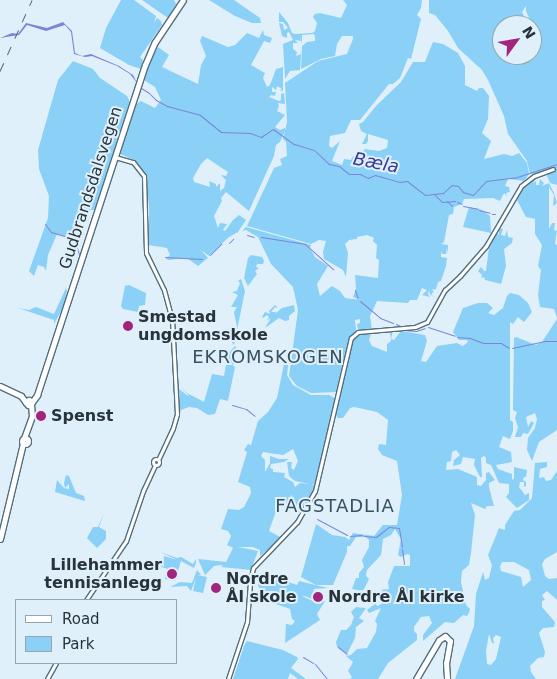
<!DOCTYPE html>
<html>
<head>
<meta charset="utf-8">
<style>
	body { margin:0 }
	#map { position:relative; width:557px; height:679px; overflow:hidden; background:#dff0fb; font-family:"DejaVu Sans",sans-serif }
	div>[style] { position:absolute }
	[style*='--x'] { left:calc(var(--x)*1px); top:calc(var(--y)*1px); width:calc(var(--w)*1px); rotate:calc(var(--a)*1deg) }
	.green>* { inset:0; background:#8ad0f7 }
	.water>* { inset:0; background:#7d85d9 }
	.stream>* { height:1px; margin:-0.5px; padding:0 0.5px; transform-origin:0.5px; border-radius:0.5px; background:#7d85d9 }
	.roads { filter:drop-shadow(1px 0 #546e7d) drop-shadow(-1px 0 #546e7d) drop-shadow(0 1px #546e7d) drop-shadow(0 -1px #546e7d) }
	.minor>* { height:3px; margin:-1.5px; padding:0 1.5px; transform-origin:1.5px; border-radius:1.5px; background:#fff }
	.minor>.ring { margin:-1.5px; padding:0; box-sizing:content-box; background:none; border:3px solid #fff; border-radius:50% }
	.major>* { height:5px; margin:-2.5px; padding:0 2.5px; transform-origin:2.5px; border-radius:2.5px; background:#fff }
	.major>.ring { margin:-2.5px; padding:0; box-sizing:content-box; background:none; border:5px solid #fff; border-radius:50% }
	.rail>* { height:1px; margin-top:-0.5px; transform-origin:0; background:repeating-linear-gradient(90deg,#556269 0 9px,transparent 0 18px) }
	.dots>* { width:14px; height:14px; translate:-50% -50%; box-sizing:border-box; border:2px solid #dff0fb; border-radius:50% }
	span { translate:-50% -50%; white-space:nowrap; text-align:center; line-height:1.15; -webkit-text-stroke:4px #dff0fb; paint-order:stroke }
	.street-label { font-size:16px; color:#28333a }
	.poi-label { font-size:16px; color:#28333a; font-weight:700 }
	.left { translate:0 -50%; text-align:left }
	.right { translate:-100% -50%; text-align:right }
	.water-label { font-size:18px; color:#3a389a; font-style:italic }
	.neighbourhood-label { font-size:18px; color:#38515f; letter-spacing:1px }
	.legend { position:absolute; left:15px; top:599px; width:162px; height:65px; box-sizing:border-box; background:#dff0fb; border:1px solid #96a4ae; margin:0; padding:6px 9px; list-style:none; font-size:15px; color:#28333a }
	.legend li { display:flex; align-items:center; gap:10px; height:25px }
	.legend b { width:25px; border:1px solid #96a4ae }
	.north { position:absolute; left:492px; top:15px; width:50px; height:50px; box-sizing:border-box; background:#dff0fb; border:1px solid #96a4ae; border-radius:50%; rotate:58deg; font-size:14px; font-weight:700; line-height:20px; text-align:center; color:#28333a }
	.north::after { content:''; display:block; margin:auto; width:18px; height:22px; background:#a1267b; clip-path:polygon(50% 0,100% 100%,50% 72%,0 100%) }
</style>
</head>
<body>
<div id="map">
	<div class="green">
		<i style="clip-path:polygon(121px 0,134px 0,156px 16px,154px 23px,157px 18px,161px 21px,162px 25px,140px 57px,143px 60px,141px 69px,129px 65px,100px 48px,106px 28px)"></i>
		<i style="clip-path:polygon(142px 0,174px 0,176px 4px,168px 18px)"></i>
		<i style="clip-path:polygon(209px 0,234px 0,260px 18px,261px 23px,252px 23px,235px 16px)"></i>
		<i style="clip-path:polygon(343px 0,422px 0,421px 8px,417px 15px,421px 19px,411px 59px,408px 58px,400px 78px,393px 84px,389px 84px,360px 120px,351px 120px,345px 133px,330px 136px,329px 146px,332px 148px,340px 141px,332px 161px,342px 165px,344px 159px,351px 160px,353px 156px,356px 157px,353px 160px,356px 163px,362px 159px,363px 151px,365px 149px,379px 151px,387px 148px,388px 140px,368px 134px,368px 141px,366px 144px,362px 144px,367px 134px,361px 131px,359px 124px,363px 122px,376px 106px,401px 82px,413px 62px,425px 62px,433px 42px,443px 44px,458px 53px,465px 66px,465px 85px,477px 91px,479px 88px,483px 88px,489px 96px,488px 119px,482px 133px,491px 141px,484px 159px,504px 154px,512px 156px,519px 153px,527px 163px,529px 174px,524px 181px,508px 179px,505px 186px,509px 187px,510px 192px,506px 193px,507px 196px,504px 193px,500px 201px,493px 198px,464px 199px,462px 204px,454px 207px,453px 214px,449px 215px,444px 242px,441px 244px,448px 245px,448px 255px,447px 247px,446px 254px,442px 254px,441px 251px,441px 257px,447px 258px,446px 266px,441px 281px,438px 282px,436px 289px,431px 290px,434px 291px,431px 295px,438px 298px,430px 295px,429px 290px,428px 294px,430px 297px,422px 295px,427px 290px,422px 288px,417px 300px,410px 300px,408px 303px,377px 301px,370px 316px,372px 330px,358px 330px,357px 324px,360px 323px,360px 319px,355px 320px,356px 330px,349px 340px,337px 392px,311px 393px,297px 386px,289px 376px,298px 310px,293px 287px,271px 264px,258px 237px,246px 230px,242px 231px,246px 227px,311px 245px,310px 248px,315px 257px,328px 266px,317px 284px,320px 296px,332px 286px,340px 291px,345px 298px,361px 300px,353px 297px,356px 289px,355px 275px,378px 278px,379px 260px,376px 258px,377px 245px,373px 241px,374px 238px,367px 235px,357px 237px,357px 239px,349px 240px,345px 244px,348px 253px,346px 277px,343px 270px,324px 259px,323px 252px,326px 241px,319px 240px,311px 244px,247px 226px,274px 168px,282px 165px,280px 159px,287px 156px,286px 142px,283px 139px,287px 122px,285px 83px,318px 61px,347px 54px,353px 39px,353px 36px,342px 36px,337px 44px,335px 56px,321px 59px,301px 69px,302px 46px,307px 42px,315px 41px,315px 37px,314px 34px,302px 35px,302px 44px,300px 35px,301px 41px,295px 40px,298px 43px,293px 43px,293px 49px,297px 52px,296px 56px,301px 54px,300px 70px,290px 71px,285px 79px,283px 44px,293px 40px,289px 32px,287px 33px,287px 38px,282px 36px,279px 23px,283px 24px,284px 30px,288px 28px,283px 22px,279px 22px,279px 12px,288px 23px,292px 33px,295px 34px,312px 33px,315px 31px,317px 23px,313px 17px,315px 14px,320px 13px,341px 18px,347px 5px)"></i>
		<i style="clip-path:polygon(evenodd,429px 0,557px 0,557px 185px,550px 183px,547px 176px,548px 172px,537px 178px,533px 183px,536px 181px,536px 185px,539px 185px,540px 179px,544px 183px,542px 186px,549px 183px,554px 193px,557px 203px,553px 206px,554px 195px,549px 187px,549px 229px,552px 223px,555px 223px,554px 230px,557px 231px,555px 244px,557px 245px,557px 318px,554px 309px,540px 307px,538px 295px,541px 270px,538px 266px,542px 245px,535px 234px,535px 219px,526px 217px,516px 198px,521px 190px,531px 182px,529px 180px,539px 173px,530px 174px,527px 161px,508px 134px,504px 116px,488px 80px,482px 70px,458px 48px,448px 31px,435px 15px,429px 13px,429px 0,526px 6px,526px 11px,532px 25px,532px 55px,502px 55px,502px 25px,528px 25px,522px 12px,526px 6px)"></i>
		<i style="clip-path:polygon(evenodd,263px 30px,264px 35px,272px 38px,270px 43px,264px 41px,251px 65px,265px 73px,263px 78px,267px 87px,270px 85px,276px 69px,283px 67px,283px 90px,282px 91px,280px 91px,282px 89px,277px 86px,276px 90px,272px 87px,272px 92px,276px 92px,275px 96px,271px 95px,269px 97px,279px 101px,281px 100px,281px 94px,284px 93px,285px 104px,278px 103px,279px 106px,277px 111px,285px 115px,275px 127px,280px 130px,285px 128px,285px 131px,280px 142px,276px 145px,274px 156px,249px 211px,226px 192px,221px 198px,222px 201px,214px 216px,218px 228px,220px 223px,227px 224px,223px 230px,225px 231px,233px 220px,239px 215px,246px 220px,238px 232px,229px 237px,209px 256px,201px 250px,208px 258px,198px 266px,187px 258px,169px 260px,166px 259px,170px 255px,167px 248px,148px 245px,149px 205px,144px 173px,134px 160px,120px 154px,136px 104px,141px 101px,155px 108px,161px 100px,155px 87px,144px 80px,152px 56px,158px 47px,169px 55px,162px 67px,198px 84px,201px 65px,206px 56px,200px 41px,202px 36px,228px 47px,235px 45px,247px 33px,259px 38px,263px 30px,207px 158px,228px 172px,226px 176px,221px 175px,226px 180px,224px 188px,220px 191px,220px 183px,216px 187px,216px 184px,209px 181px,210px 187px,194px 182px,193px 178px,201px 164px,207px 158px)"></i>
		<i style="clip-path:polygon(73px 61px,93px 69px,100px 78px,127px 96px,130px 102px,99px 196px,94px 210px,87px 210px,81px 218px,75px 236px,75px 244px,73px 239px,57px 234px,48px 255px,46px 271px,44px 267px,38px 265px,34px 276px,29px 271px,48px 218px,49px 196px,39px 169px,38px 150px,58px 80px)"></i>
		<i style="clip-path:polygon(469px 207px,482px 210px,490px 216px,491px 233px,463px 227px)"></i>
		<i style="clip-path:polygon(498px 228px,503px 229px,501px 235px,505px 236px,507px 230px,508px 237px,513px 238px,512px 243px,504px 249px,506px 266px,501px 284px,485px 280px,484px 277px,481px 278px,482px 275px,478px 271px,481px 267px,484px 271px,486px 271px,490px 240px,495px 232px,499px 235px)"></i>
		<i style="clip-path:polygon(251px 255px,262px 257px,264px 261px,263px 264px,257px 264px,256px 267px,259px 268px,255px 271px,257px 274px,248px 286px,244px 278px,248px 258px)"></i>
		<i style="clip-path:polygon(241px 279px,245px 291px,234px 345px,230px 340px,233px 340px,237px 327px,234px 312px,237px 307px,231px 307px,238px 295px,232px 292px,237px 291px,240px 283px,238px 281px)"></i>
		<i style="clip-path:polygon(129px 285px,146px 293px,145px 305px,139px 306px,138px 312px,123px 309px,121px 306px,125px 286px)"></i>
		<i style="clip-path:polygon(66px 288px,67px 291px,64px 306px,54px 324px,54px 320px,18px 308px,29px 310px,36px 307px,54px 314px)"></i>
		<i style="clip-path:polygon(510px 293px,519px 295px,528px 303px,532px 312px,524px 322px,518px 317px,513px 324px,510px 322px,510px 420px,513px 422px,513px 431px,510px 439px,503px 436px,499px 447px,511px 452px,512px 462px,496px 465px,498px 469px,512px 474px,512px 480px,514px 478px,514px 467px,527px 470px,526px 477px,524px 477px,523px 480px,526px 482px,526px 486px,524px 487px,524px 482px,520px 482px,519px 487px,525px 495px,529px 493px,529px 500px,517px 508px,506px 497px,509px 493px,509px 484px,499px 483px,491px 465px,486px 463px,486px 458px,484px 456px,481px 458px,482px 477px,480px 477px,474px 465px,475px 459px,463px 457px,461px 464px,453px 466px,454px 460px,460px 455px,456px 450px,452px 452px,451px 461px,447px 462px,446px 470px,458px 469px,477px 477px,477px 485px,481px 486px,486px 480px,486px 473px,489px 472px,495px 480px,489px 483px,489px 487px,494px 506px,487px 506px,485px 509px,471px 503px,475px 515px,471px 553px,469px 565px,462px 571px,461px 582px,466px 605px,470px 609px,469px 613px,467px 616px,463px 615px,454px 623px,445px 622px,423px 641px,423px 635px,432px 623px,429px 616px,421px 617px,414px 627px,414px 631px,417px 634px,417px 640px,388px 663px,378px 679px,350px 679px,352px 677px,348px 671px,353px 662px,346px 656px,351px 655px,357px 649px,367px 648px,376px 632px,377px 624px,375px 621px,381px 608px,369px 613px,367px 610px,375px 604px,378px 606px,387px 600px,388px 596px,381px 590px,389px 589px,388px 582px,394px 566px,410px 566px,410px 555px,407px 554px,401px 557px,398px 555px,401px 539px,395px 529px,391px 535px,383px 539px,381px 555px,367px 570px,366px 576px,369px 579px,363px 591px,352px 589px,356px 578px,359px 578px,359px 573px,364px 567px,362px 560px,369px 547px,369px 540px,366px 537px,356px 537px,350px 546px,347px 546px,347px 552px,333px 585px,316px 585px,301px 577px,316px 524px,332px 535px,345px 537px,349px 540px,353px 533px,374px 536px,383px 525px,397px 525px,402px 495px,397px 461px,382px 455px,378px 449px,379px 444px,386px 445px,388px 420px,377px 412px,354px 407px,350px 408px,343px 418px,338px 418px,335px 414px,351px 340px,358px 333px,372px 331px,369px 340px,372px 346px,387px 352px,387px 344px,391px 341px,390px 331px,393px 331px,391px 339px,394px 340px,401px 331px,425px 335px,427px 341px,421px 361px,426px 362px,437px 346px,457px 343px,463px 346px,468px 342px,467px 340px,459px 340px,453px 332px,463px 308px,478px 303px,487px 303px,493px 308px,488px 313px,494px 315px,503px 308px,507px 296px)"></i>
		<i style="clip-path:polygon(275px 305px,277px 307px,277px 308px,275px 307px,271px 312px,276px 312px,275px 314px,282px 308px,294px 305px,295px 311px,289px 316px,289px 320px,285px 321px,279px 318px,265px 328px,271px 318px,267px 321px,269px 317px,267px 315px,263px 318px,262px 317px,265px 312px,270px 314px,269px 311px)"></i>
		<i style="clip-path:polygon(557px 319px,557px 430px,539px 442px,532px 461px,527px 450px,528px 438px,535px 428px,537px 419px,535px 413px,526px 417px,528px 427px,531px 421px,534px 423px,528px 434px,523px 433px,521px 437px,515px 437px,518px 427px,515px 418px,517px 412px,513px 410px,514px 338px,516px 337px,536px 345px,542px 342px)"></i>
		<i style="clip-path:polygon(235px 346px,238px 350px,236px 350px,233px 366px,235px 367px,228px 401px,220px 399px,215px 414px,208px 415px,197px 408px,189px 407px,181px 410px,179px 418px,179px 389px,188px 396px,189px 396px,180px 386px,187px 393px,204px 402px,212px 374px,224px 376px,228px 354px)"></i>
		<i style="clip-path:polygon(evenodd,285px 359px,289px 359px,287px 375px,293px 385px,311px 395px,329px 395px,335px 398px,316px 484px,312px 484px,315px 486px,312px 494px,301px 513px,280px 500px,269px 531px,282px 538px,260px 556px,260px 550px,253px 547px,238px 547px,258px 551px,251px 570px,221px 567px,223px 566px,221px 565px,214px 566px,205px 575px,198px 559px,226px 562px,233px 548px,227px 545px,231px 536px,228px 531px,221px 529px,228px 509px,239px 510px,244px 507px,251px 493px,250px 487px,238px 482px,247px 452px,244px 450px,248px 444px,251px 445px,258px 421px,268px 412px,277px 398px,285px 359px,293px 449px,298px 461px,294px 470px,291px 468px,292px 462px,287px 462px,289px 476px,295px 481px,310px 484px,300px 483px,295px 487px,293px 482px,284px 477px,285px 473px,273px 472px,273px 469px,270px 468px,271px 464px,284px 462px,289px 459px,279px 459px,270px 456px,270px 463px,265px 472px,265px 460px,261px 456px,263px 452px,283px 455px,293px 449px)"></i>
		<i style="clip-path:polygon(evenodd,547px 462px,547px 467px,540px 469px,539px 478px,544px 477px,546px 481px,551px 480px,557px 471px,557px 552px,545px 559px,542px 564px,545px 576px,549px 579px,557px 578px,557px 600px,547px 591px,542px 595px,545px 600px,542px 601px,542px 607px,555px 622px,554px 627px,543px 628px,539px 633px,545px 652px,544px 657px,538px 658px,530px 666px,531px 672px,536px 679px,455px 679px,474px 626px,476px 594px,483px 572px,485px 580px,489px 578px,492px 565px,488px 555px,495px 538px,499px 528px,505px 530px,505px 525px,514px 511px,520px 510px,532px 498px,535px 463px,547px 462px,502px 562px,514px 562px,529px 570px,531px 580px,523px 587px,521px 577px,501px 571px,500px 567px,502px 562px,547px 462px,489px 634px,492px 643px,494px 643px,493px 638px,496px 635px,501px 637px,496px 659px,491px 665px,487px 664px,486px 651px,489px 634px)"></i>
		<i style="clip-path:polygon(66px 475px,69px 476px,76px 493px,84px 496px,85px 501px,55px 492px,57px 480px,64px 488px,69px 489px,69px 484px,65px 488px,64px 483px)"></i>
		<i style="clip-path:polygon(104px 513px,99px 527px,106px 531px,106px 539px,97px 548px,87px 538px,93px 527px,98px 527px)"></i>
		<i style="clip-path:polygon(160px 552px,177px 558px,181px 557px,193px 564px,196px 559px,196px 563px,194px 568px,192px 567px,181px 561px,175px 581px,165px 579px,168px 569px,161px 567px,164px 556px,177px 560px)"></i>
		<i style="clip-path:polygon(197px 570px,201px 575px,197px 575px,207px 577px,203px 593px,193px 591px,196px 578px,191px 591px,187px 586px,170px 587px,180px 582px,192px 583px)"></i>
		<i style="clip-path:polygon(268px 575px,297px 585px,299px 581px,328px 588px,314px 589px,312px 599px,305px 596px,302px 596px,315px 602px,325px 601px,317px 614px,320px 620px,285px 643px,286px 624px,292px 625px,295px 621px,292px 619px,290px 609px,273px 603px,274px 596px,262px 593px,258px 586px,259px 580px)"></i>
		<i style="clip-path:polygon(356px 607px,366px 608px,359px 618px,364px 621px,356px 627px,355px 638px,347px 654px,337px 647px,336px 642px,341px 630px,346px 630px,351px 625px,354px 617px,351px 612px)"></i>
		<i style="clip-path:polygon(247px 641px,283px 650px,297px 657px,298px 659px,291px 668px,306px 679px,298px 679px,290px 673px,288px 679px,233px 679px,244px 646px)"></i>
	</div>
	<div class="water">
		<i style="clip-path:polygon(63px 22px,72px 31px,75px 53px,82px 56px,91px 54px,119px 66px,133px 75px,137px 83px,130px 74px,117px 66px,92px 56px,85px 57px,74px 54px,71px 32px,65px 25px,46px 31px,27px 25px,19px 35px,0 38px,12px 33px,18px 34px,26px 23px,47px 28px)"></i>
	</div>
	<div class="stream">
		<i style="--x:141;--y:88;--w:9;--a:32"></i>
		<i style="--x:149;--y:93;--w:10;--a:45"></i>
		<i style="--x:156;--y:100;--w:13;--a:29"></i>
		<i style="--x:167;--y:106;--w:34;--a:15"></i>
		<i style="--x:200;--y:115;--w:27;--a:39"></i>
		<i style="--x:221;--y:132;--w:29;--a:2"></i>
		<i style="--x:250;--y:133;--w:12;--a:20"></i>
		<i style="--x:261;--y:137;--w:14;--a:-34"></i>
		<i style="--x:273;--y:129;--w:26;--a:36"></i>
		<i style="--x:294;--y:144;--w:21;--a:17"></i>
		<i style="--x:314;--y:150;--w:21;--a:43"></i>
		<i style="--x:329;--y:164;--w:10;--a:11"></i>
		<i style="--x:339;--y:166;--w:13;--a:39"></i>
		<i style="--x:349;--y:174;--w:11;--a:0"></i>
		<i style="--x:360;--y:174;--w:9;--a:27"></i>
		<i style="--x:368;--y:178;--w:8;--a:-23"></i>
		<i style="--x:375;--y:175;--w:25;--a:16"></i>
		<i style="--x:399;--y:182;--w:8;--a:-7"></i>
		<i style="--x:407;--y:181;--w:23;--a:38"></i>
		<i style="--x:425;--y:195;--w:18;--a:-6"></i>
		<i style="--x:443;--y:193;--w:12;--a:-42"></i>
		<i style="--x:452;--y:185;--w:6;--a:9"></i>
		<i style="--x:458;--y:186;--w:8;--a:50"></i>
		<i style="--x:463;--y:192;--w:10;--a:17"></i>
		<i style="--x:473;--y:195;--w:19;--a:-47"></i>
		<i style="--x:486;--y:181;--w:31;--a:-7"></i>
		<i style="--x:517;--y:177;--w:42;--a:-18"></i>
		<i style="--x:434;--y:194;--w:11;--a:45"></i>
		<i style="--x:442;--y:202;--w:13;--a:-4"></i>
		<i style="--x:447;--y:201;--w:7;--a:45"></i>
		<i style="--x:457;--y:202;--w:5;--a:22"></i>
		<i style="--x:463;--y:206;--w:15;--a:11"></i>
		<i style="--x:479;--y:210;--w:11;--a:15"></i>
		<i style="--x:492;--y:214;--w:3;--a:0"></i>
		<i style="--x:45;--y:224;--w:10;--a:53"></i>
		<i style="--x:51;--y:232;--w:24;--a:17"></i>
		<i style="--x:74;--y:239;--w:16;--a:72"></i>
		<i style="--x:247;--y:235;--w:7;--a:16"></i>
		<i style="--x:261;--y:237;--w:45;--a:9"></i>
		<i style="--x:305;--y:244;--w:38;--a:42"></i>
		<i style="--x:229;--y:243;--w:6;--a:-45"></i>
		<i style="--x:210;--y:255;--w:16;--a:-45"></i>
		<i style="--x:165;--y:257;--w:37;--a:3"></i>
		<i style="--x:355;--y:290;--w:9;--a:72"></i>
		<i style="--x:360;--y:301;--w:26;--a:40"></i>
		<i style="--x:380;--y:318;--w:14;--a:21"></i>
		<i style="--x:396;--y:324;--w:4;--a:27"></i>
		<i style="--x:428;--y:327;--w:28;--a:18"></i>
		<i style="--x:403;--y:330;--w:13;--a:4"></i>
		<i style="--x:416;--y:331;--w:9;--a:-18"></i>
		<i style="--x:457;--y:337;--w:13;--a:4"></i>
		<i style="--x:470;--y:338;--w:14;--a:21"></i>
		<i style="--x:483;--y:343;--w:18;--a:0"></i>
		<i style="--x:501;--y:343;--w:9;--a:32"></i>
		<i style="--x:512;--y:348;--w:35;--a:-12"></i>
		<i style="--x:546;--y:341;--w:11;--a:0"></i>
		<i style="--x:232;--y:405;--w:15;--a:16"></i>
		<i style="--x:246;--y:409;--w:11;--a:38"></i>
		<i style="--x:317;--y:519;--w:34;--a:28"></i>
		<i style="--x:350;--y:536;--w:12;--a:-5"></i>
		<i style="--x:364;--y:536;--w:12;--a:5"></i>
		<i style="--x:376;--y:537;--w:16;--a:-38"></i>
		<i style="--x:389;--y:527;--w:10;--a:6"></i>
		<i style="--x:399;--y:528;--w:19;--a:81"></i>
		<i style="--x:402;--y:549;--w:15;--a:82"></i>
		<i style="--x:338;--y:647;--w:11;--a:38"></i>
		<i style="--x:303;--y:657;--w:12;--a:31"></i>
		<i style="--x:315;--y:664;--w:19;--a:51"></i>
	</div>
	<div class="roads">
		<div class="minor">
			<i style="--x:115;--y:157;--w:19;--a:16"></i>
			<i style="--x:133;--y:162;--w:18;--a:52"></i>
			<i style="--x:144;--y:176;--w:77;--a:88.5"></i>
			<i style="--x:146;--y:253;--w:41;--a:64.1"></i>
			<i style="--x:164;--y:290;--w:30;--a:75"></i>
			<i style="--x:172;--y:319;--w:95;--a:87"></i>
			<i style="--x:177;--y:414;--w:15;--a:106"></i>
			<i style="--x:173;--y:428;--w:35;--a:115"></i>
			<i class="ring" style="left:153px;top:459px;width:3px;height:3px"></i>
			<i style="--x:86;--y:600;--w:71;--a:-55.9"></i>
			<i style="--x:126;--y:541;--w:53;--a:-71.2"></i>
			<i style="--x:143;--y:491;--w:29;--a:-65"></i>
			<i style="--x:47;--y:679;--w:18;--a:-61"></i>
			<i style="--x:228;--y:679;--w:60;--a:-71.6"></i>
			<i style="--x:247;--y:622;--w:40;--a:-85.7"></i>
			<i style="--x:250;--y:582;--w:14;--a:-78"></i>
			<i style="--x:253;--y:568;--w:64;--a:-46.3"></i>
			<i style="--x:297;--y:522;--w:36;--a:-60"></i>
			<i style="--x:315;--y:491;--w:157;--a:-76.8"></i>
			<i style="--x:351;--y:338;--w:9;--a:-41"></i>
			<i style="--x:358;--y:332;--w:57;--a:-5"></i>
			<i style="--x:415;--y:327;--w:13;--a:-23"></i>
			<i style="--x:427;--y:322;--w:37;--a:-61"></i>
			<i style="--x:445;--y:290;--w:21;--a:-43"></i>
			<i style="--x:460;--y:276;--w:40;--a:-49"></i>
			<i style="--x:486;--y:246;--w:69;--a:-59.7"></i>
			<i style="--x:521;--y:186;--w:16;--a:-38"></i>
			<i style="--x:534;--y:176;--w:20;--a:-20"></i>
		</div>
		<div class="major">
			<i style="--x:0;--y:386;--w:23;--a:25"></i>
			<i style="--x:21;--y:396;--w:11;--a:52"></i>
			<i style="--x:28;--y:405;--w:5;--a:-37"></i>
			<i style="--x:32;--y:402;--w:4;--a:-146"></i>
			<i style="--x:29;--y:400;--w:4;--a:146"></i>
			<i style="--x:32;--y:402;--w:9;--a:-54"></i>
			<i style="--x:37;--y:395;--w:347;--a:-71.9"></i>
			<i style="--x:145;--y:65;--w:25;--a:-67"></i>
			<i style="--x:155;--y:42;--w:50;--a:-56.3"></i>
			<i class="ring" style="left:22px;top:438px;width:1px;height:1px"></i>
			<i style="--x:24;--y:438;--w:23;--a:-70"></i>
			<i style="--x:32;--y:416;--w:12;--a:-95"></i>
			<i style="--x:0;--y:539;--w:99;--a:-76.5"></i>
			<i style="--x:416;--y:679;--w:45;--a:-59.5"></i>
			<i style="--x:439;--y:640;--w:7;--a:-34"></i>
			<i style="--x:445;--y:636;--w:7;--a:45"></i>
			<i style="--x:450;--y:641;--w:22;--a:100"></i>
			<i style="--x:446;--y:663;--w:16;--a:86"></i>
		</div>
	</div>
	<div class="rail">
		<i style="--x:0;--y:71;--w:78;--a:-65.7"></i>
	</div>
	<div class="dots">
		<i style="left:128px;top:326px;background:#a1267b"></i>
		<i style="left:41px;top:416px;background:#a1267b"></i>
		<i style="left:172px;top:574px;background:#a1267b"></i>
		<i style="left:216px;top:588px;background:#a1267b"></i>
		<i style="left:318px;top:597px;background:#a1267b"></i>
	</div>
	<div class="street-label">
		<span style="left:91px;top:188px;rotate:-72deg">Gudbrandsdalsvegen</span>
	</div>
	<div class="poi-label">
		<span class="left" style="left:138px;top:326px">Smestad<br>ungdomsskole</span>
		<span class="left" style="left:51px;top:416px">Spenst</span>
		<span class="right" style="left:162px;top:574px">Lillehammer<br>tennisanlegg</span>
		<span class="left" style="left:226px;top:588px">Nordre<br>Ål skole</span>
		<span class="left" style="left:328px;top:597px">Nordre Ål kirke</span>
	</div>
	<div class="water-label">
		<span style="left:376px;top:163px;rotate:11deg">Bæla</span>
	</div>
	<div class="neighbourhood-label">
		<span style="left:268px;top:357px">EKROMSKOGEN</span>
		<span style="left:335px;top:506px">FAGSTADLIA</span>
	</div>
	<ul class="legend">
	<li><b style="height:6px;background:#fff"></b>Road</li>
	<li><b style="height:14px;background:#8ad0f7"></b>Park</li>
	</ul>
	<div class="north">N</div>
</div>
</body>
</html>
